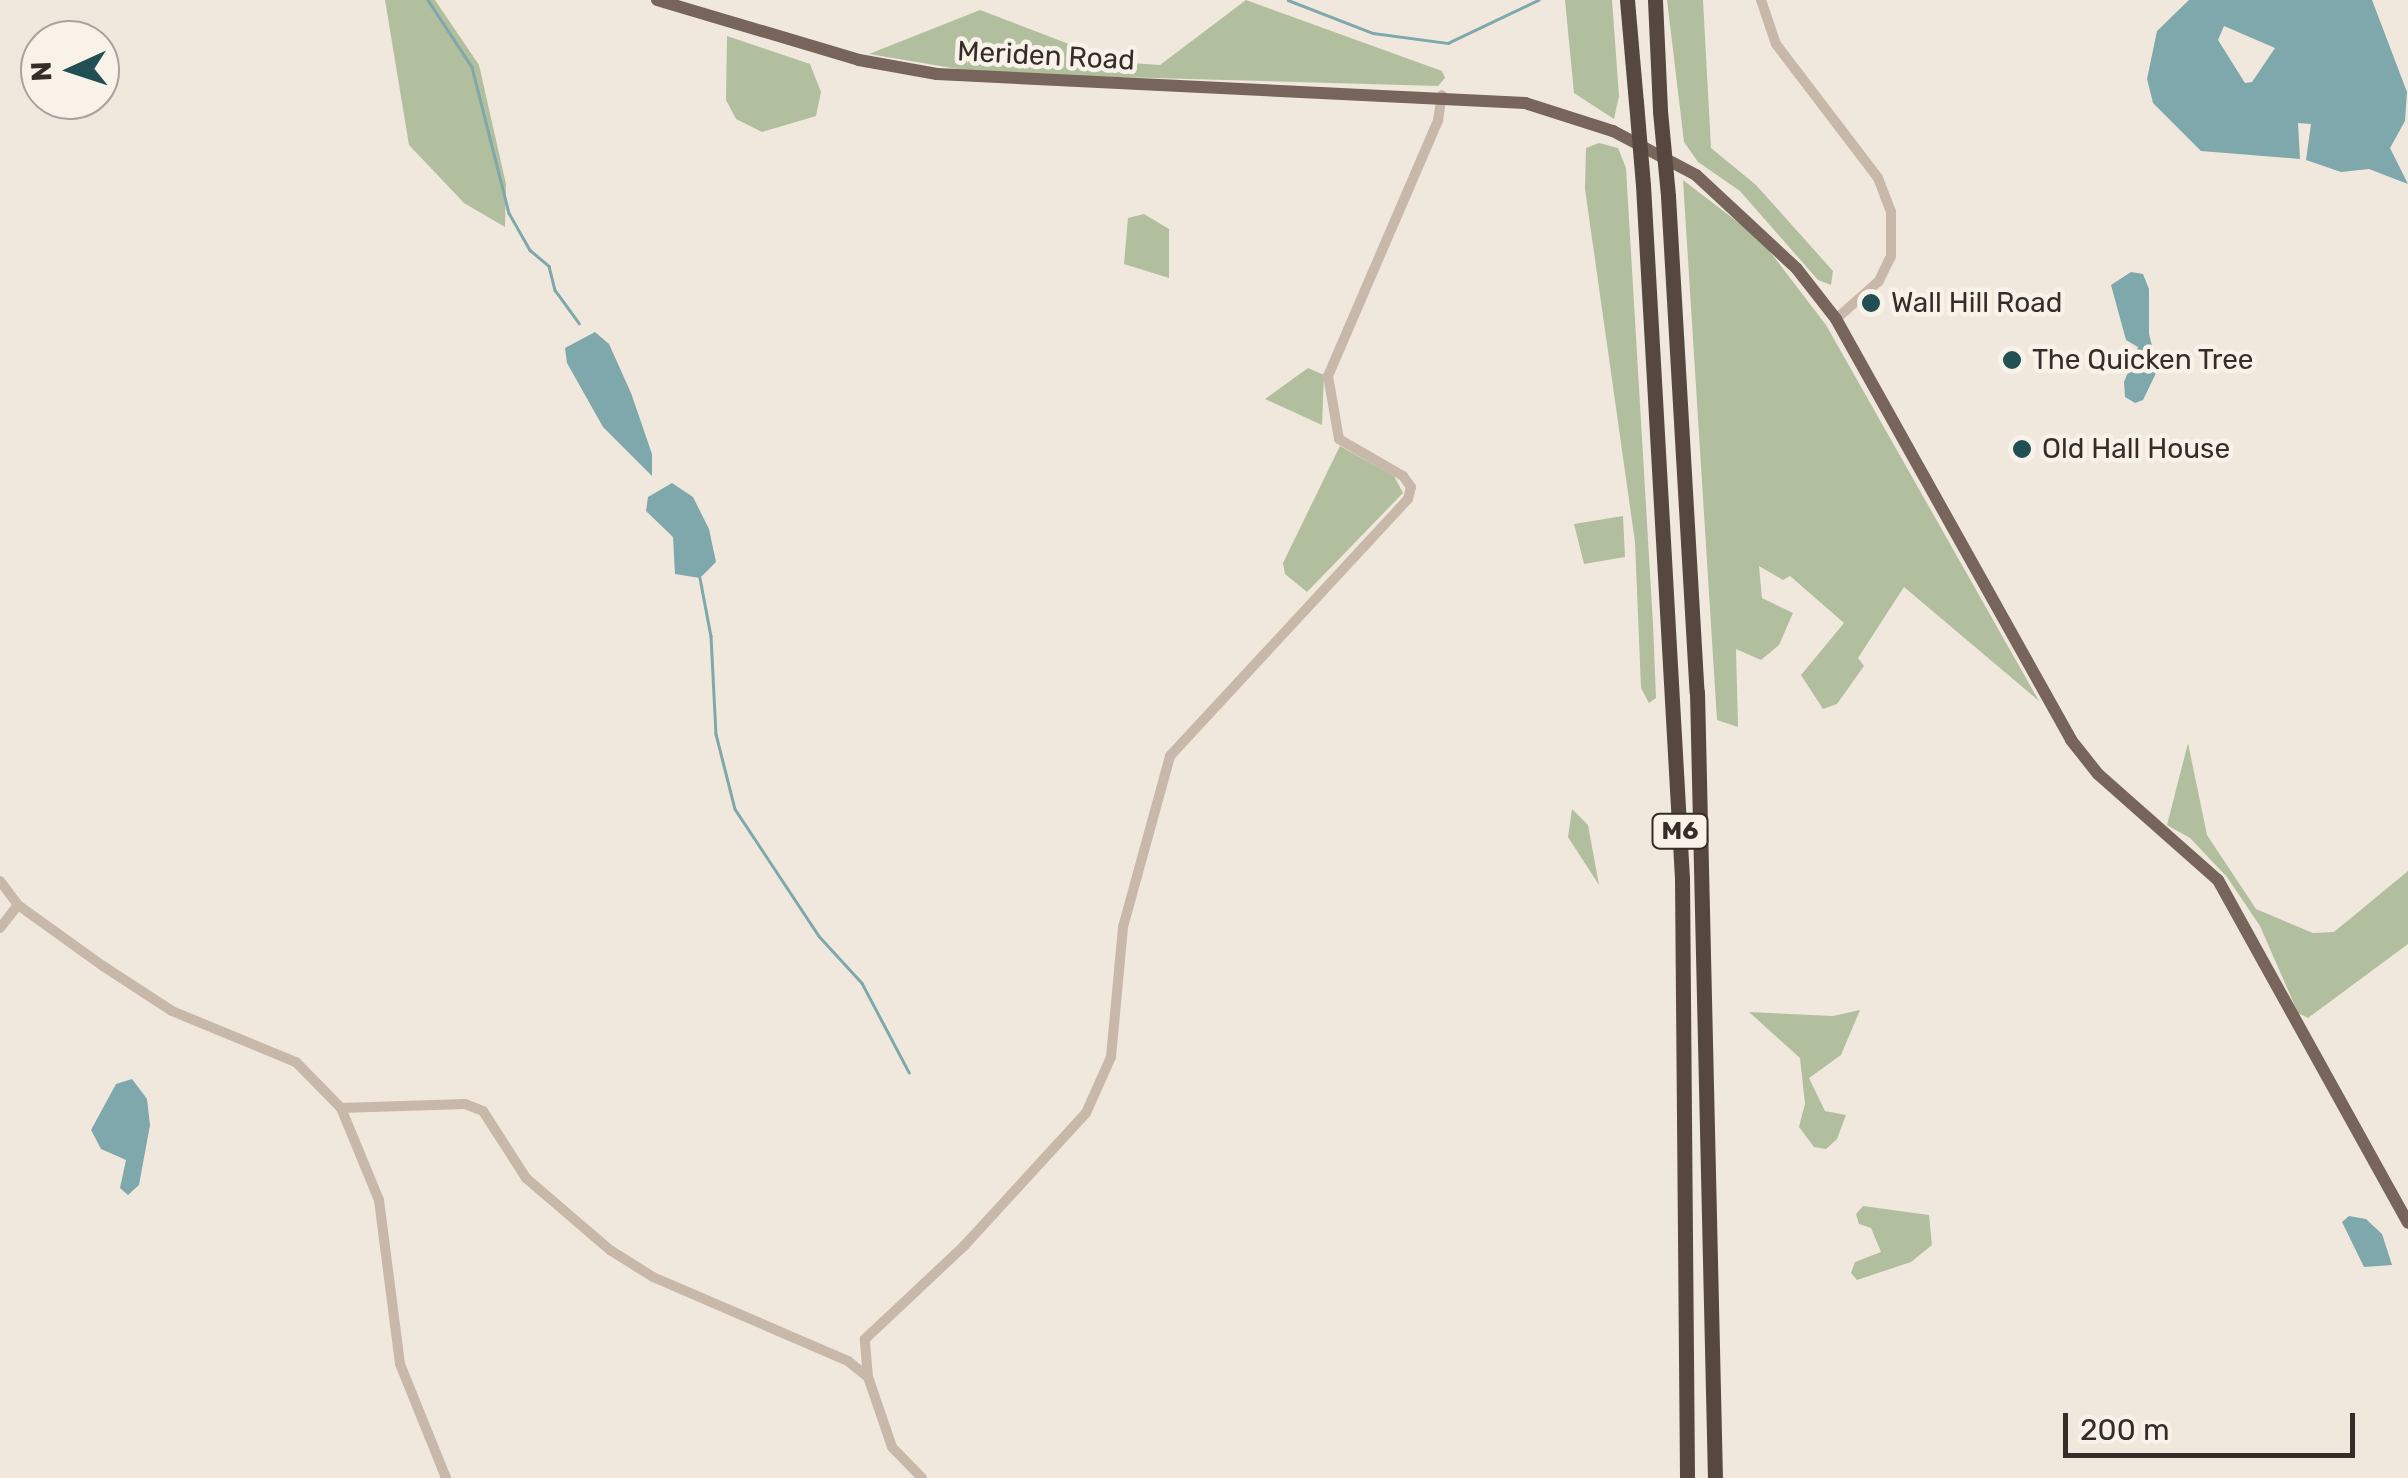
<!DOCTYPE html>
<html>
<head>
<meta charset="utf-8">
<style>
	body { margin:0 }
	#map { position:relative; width:2408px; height:1478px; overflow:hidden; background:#f0e8dd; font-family:Rubik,sans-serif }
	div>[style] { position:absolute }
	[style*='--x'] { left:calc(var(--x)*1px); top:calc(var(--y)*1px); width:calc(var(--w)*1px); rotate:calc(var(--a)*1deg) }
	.green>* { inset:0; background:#b2bf9e }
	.water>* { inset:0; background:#7ea8ac }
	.stream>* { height:2.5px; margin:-1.25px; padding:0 1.25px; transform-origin:1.25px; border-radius:1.25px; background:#7ea8ac }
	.minor>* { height:10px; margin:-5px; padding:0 5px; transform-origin:5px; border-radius:5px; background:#c8b8a9 }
	.major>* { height:12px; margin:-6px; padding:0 6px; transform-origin:6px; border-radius:6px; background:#77655b }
	.highway>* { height:15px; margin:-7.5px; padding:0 7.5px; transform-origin:7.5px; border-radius:7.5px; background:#564840 }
	.highway-bridge>* { height:15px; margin:-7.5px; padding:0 7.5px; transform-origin:7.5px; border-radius:7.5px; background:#564840 }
	.dots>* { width:28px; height:28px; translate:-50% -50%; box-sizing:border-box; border:5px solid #f8f2e9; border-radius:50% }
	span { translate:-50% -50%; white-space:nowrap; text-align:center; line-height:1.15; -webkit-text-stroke:9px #f8f2e9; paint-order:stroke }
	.shield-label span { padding:2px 8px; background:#f8f2e9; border:2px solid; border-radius:8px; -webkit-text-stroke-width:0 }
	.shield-label { font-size:25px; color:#362d29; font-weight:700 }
	.street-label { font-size:28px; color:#362d29 }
	.poi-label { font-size:28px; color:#362d29 }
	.left { translate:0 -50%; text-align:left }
	.north { position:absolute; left:20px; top:20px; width:100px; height:100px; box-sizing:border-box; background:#f8f2e9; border:2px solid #aaa39c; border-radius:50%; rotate:267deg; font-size:28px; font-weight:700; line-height:40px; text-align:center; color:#362d29 }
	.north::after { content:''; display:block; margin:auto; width:35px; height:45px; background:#214f54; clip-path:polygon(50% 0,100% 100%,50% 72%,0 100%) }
	.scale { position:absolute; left:2063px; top:1413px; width:292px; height:45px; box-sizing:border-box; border:5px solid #362d29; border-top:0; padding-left:12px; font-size:30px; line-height:35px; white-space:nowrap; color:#362d29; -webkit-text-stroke:8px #f8f2e9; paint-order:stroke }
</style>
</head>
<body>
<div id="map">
	<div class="green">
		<i style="clip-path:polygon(385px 0,435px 0,479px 65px,506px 184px,505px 227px,464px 203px,409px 145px)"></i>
		<i style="clip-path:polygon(1246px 0,1442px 71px,1445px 78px,1438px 86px,1080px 76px,976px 72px,869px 54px,980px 10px,1116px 62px,1160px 65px)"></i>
		<i style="clip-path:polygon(1565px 0,1612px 0,1619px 96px,1614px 119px,1574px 93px)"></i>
		<i style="clip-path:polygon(1667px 0,1703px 0,1711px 148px,1756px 185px,1833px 271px,1831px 285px,1818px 280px,1740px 191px,1698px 162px,1684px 142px)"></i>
		<i style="clip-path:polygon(727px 36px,810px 64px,821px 92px,816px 116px,762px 132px,736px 119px,726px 100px)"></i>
		<i style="clip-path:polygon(1599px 143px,1618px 148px,1626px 168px,1653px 624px,1656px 698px,1649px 703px,1641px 688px,1635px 542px,1585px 189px,1586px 148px)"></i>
		<i style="clip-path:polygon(1683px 180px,1761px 240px,1826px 325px,2039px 701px,1904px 587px,1858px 658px,1864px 666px,1837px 704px,1823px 709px,1801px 675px,1844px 623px,1790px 576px,1783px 580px,1759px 566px,1762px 598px,1793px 613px,1779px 645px,1761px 660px,1736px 649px,1738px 727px,1717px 720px)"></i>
		<i style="clip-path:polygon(1144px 214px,1169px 229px,1169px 278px,1124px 264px,1128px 218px)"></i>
		<i style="clip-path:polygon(1308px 368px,1324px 375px,1322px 425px,1265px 399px)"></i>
		<i style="clip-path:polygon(1340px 446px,1394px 476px,1403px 493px,1307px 592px,1285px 574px,1283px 563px)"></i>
		<i style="clip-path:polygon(1623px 516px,1625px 557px,1584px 564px,1574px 524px)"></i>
		<i style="clip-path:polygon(2188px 743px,2207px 835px,2256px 909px,2313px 933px,2334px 932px,2408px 871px,2408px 944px,2308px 1018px,2298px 1013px,2260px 926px,2227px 877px,2190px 838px,2167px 825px)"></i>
		<i style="clip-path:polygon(1572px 809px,1588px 825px,1599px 885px,1568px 837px)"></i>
		<i style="clip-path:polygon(1860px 1010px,1841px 1055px,1809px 1078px,1825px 1111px,1846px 1115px,1837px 1139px,1826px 1149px,1814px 1147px,1799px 1127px,1805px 1104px,1800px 1058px,1749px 1012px,1833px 1016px)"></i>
		<i style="clip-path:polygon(1863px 1206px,1929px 1215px,1932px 1245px,1911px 1262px,1857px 1280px,1851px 1273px,1855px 1262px,1881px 1252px,1871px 1228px,1859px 1224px,1856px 1214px)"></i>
	</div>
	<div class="water">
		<i style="clip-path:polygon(evenodd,2189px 0,2372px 0,2407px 92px,2405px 121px,2390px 148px,2408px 184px,2369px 169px,2341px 172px,2306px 160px,2311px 124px,2298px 123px,2300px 159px,2201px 151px,2153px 103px,2147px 79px,2157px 31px,2189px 0,2224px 26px,2275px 48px,2252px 82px,2245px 83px,2218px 40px,2224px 26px)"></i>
		<i style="clip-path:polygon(2131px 272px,2143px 274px,2149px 289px,2149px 334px,2158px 369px,2143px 400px,2135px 403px,2125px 397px,2124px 382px,2138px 347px,2126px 340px,2111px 285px)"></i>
		<i style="clip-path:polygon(595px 332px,609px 344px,631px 393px,652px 454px,652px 476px,603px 427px,567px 363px,565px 348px)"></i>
		<i style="clip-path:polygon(672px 483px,693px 497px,709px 529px,716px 562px,700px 578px,675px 574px,673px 537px,646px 511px,648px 497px)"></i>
		<i style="clip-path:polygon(132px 1079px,147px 1099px,150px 1125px,139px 1185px,128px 1195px,120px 1188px,126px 1160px,101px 1149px,91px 1130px,116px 1084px)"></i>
		<i style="clip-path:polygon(2349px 1216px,2366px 1219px,2382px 1234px,2392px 1265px,2364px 1267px,2342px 1222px)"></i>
	</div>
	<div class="stream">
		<i style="--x:428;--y:0;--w:80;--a:56.7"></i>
		<i style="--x:472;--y:67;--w:151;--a:75.8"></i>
		<i style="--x:509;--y:213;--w:43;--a:60.4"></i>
		<i style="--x:530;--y:250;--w:25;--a:40"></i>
		<i style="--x:549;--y:266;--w:25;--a:76"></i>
		<i style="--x:555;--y:290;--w:41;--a:54"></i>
		<i style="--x:1288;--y:0;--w:91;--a:21.2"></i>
		<i style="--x:1373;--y:33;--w:76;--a:7.6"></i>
		<i style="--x:1448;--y:43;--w:100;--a:-25.5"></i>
		<i style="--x:700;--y:578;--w:59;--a:79.3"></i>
		<i style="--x:711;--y:636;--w:98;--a:87.1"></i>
		<i style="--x:716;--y:734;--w:77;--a:75.8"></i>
		<i style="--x:735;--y:809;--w:152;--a:56.5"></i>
		<i style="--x:819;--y:936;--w:64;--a:47.5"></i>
		<i style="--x:862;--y:983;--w:101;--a:62.2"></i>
	</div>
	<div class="minor">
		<i style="--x:1761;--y:0;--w:46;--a:71.2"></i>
		<i style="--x:1776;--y:44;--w:168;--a:52.7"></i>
		<i style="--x:1878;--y:178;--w:36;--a:69"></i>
		<i style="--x:1891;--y:212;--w:44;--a:90"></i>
		<i style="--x:1891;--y:256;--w:28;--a:116"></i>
		<i style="--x:1879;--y:281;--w:57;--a:138.5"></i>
		<i style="--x:0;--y:881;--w:30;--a:53"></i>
		<i style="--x:18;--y:905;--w:105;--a:35.7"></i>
		<i style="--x:103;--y:966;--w:82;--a:33.1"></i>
		<i style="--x:172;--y:1011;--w:134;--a:22.4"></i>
		<i style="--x:296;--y:1062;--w:64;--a:45.6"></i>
		<i style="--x:341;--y:1108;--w:100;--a:67.6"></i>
		<i style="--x:379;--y:1200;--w:165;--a:82.7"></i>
		<i style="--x:400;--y:1364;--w:123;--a:68"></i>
		<i style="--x:0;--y:928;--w:29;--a:-52"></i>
		<i style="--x:341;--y:1108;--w:124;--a:-1.8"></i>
		<i style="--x:465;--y:1104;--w:19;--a:21"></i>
		<i style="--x:483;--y:1111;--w:80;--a:57.3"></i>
		<i style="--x:526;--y:1178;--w:111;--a:40.6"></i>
		<i style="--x:610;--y:1250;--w:51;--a:32.1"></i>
		<i style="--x:653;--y:1277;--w:212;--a:23.3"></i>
		<i style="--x:848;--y:1361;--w:26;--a:39"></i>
		<i style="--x:922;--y:1478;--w:43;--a:-134.1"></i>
		<i style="--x:892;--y:1447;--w:74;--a:-108.9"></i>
		<i style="--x:868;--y:1377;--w:38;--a:-95"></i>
		<i style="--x:865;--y:1339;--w:136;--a:-43.2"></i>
		<i style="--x:964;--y:1246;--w:180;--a:-47.5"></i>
		<i style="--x:1086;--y:1113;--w:61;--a:-65.9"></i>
		<i style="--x:1111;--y:1057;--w:131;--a:-84.7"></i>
		<i style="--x:1123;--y:927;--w:177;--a:-74.6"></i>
		<i style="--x:1170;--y:756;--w:350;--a:-47.2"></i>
		<i style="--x:1408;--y:499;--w:12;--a:-76"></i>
		<i style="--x:1411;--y:487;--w:14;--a:-126"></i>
		<i style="--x:1403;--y:476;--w:74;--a:-150"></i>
		<i style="--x:1339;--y:439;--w:64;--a:-99.9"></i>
		<i style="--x:1328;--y:376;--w:279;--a:-66.7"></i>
		<i style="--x:1438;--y:120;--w:25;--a:-81"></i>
	</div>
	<div class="major">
		<i style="--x:657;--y:0;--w:211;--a:16.5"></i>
		<i style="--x:859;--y:60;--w:79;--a:10.2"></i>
		<i style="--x:937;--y:74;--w:589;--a:2.82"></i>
		<i style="--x:1525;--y:103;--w:92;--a:17.7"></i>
		<i style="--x:1613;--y:131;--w:94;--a:27.9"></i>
		<i style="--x:1696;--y:175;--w:138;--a:42.9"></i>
		<i style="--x:1797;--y:269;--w:63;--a:52"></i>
		<i style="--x:1836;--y:319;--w:482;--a:60.8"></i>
		<i style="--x:2071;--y:740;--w:43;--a:51.5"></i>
		<i style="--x:2098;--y:774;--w:160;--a:41.5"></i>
		<i style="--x:2218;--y:880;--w:392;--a:61"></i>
	</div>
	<div class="highway">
		<i style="--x:1627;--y:0;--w:102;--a:85"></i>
		<i style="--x:1655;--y:0;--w:111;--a:87.4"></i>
		<i style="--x:1643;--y:185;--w:695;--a:86.78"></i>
		<i style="--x:1682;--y:879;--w:599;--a:89.52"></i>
		<i style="--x:1668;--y:196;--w:497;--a:86.7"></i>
		<i style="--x:1697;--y:692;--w:786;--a:88.69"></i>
	</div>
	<div class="highway-bridge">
		<i style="--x:1636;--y:102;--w:83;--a:85.2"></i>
		<i style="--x:1660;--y:111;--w:85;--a:84.6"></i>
	</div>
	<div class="dots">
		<i style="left:1871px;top:303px;background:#214f54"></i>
		<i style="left:2012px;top:360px;background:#214f54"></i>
		<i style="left:2022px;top:449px;background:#214f54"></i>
	</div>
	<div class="shield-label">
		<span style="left:1680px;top:831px">M6</span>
	</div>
	<div class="street-label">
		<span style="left:1046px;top:56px;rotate:3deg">Meriden Road</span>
	</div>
	<div class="poi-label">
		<span class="left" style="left:1891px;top:303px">Wall Hill Road</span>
		<span class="left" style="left:2032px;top:360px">The Quicken Tree</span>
		<span class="left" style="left:2042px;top:449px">Old Hall House</span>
	</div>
	<div class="north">N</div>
	<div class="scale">200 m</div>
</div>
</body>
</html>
